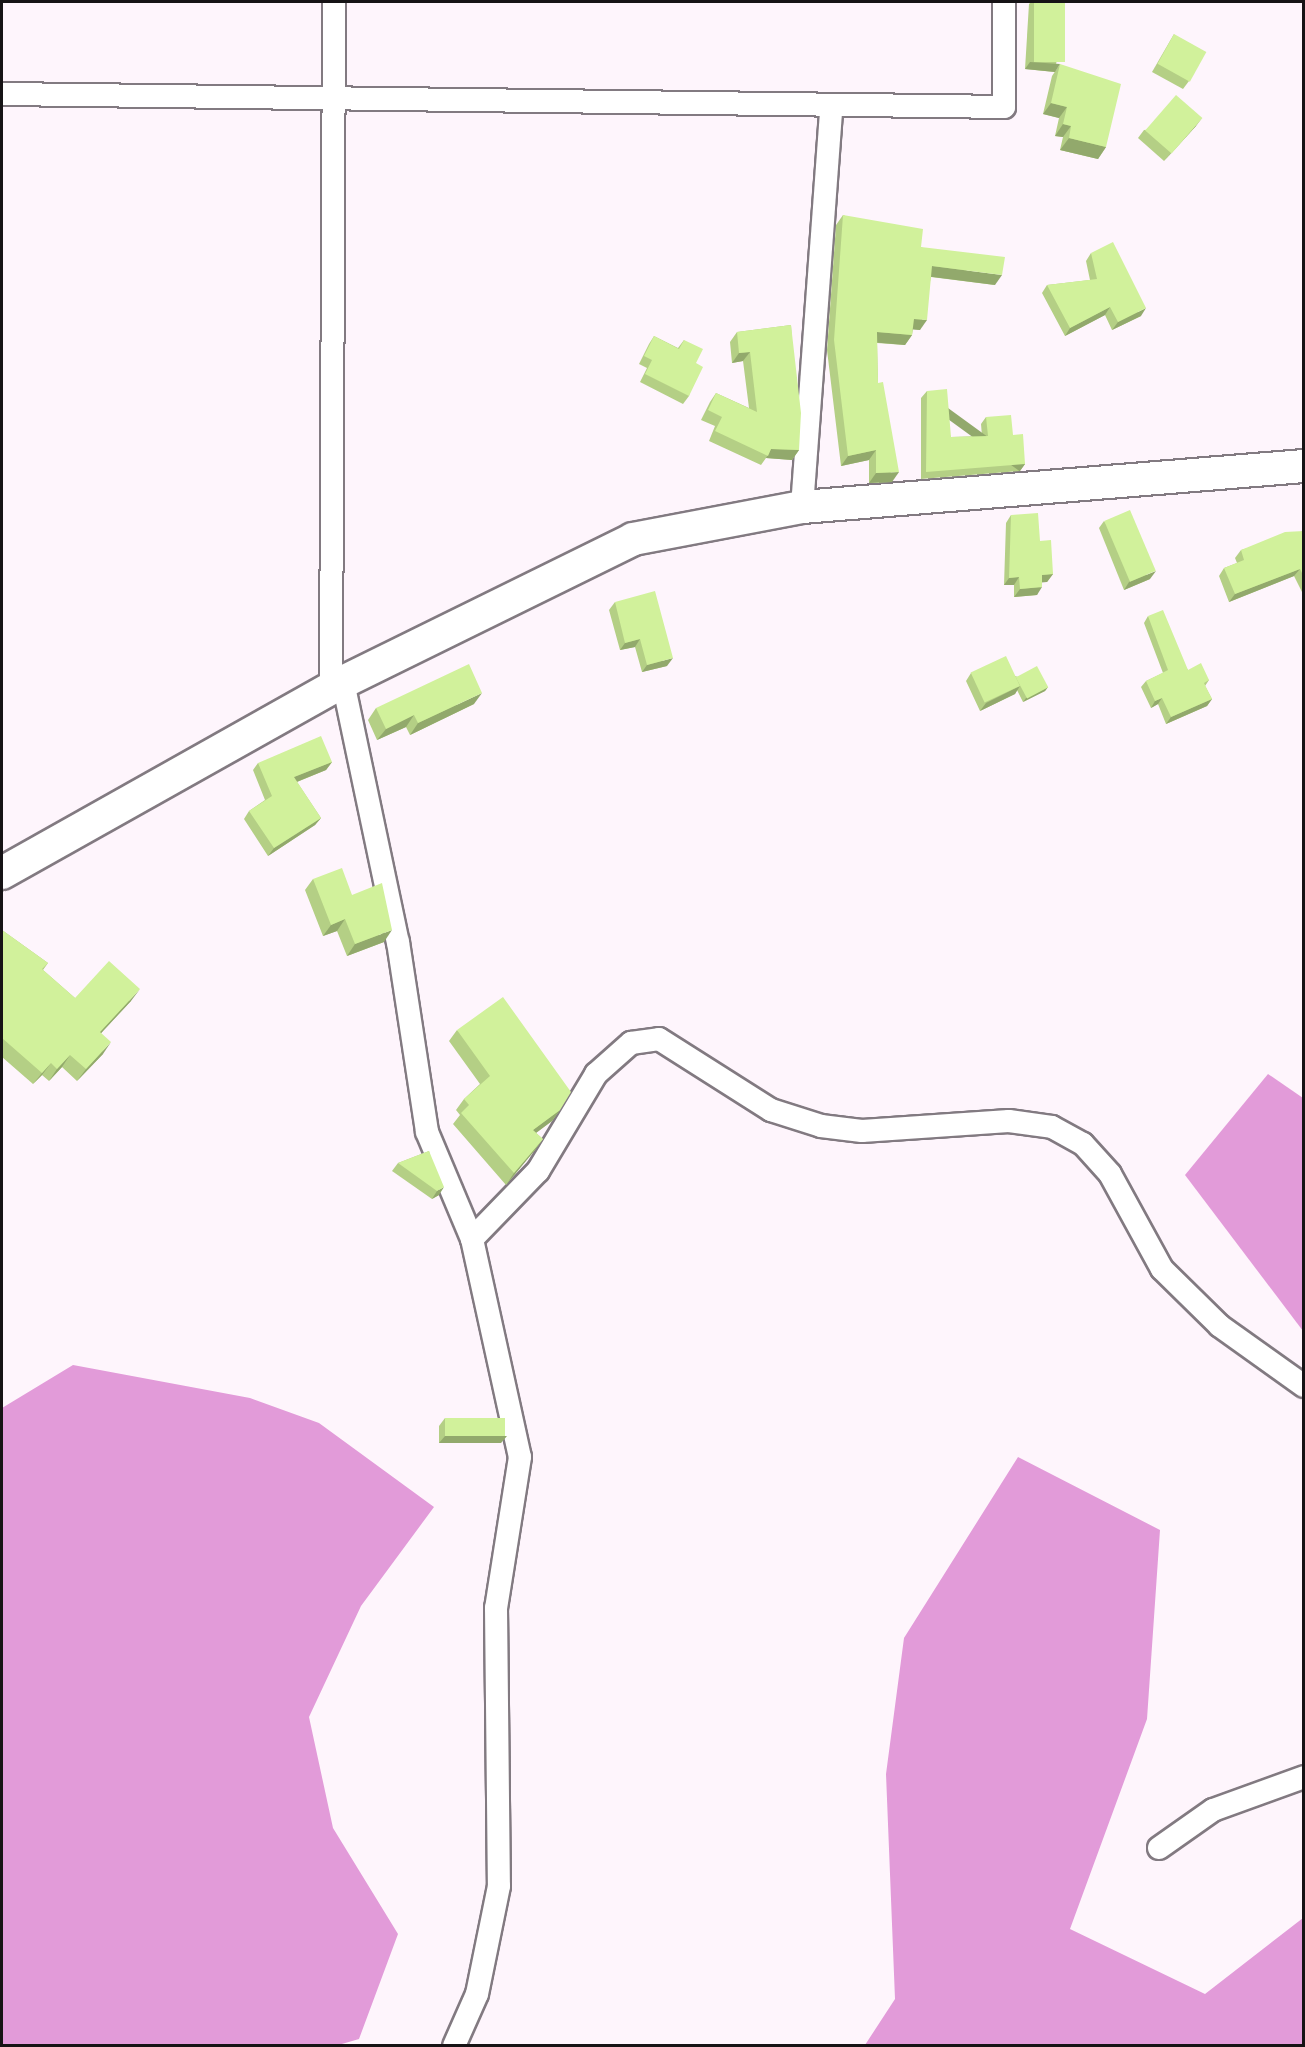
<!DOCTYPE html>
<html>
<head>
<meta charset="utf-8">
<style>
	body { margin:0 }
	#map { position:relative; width:1305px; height:2047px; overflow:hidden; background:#fef5fc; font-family:Signika,sans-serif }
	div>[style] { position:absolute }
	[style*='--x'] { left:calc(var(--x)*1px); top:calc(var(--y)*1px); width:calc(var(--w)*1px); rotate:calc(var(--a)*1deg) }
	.forest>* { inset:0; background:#e29bd9 }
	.roads { filter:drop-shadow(2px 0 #827a81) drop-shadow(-2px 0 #827a81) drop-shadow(0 2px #827a81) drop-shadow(0 -2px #827a81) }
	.street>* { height:22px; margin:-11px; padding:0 11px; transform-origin:11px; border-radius:11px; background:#fff }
	.secondary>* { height:32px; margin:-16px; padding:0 16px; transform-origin:16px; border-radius:16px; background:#fff }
	.wall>* { inset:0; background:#b4cf85 }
	.shaded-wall>* { inset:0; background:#92a96c; transform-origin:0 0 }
	.building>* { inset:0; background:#d1f19b; transform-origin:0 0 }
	span { translate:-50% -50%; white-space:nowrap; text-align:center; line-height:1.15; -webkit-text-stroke:5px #fff; paint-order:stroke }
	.frame { position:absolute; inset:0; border:3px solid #161315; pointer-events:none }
</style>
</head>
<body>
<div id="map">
	<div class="forest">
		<i style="clip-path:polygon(1268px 1074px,1303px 1098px,1303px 1331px,1185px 1175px)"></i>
		<i style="clip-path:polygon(73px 1365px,250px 1398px,319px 1423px,434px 1507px,361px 1606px,309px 1717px,333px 1828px,398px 1934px,359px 2039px,335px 2046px,2px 2045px,2px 1408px)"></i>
		<i style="clip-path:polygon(1018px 1457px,1160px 1530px,1147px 1719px,1070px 1929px,1205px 1994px,1303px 1918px,1303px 2045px,865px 2045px,895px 1999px,886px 1774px,904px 1638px)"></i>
	</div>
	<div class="roads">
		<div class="street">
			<i style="--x:2;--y:94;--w:1002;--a:0.74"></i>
			<i style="--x:1004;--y:107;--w:105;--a:-90"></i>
			<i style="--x:802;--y:507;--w:400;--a:-85.8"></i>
			<i style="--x:343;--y:682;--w:266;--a:78.1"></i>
			<i style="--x:398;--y:942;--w:192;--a:81.3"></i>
			<i style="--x:427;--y:1132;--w:116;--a:67.2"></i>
			<i style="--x:472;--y:1239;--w:223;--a:77.6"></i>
			<i style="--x:520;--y:1457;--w:153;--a:99"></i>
			<i style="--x:496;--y:1608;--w:278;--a:89.4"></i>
			<i style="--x:499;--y:1886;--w:110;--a:101.5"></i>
			<i style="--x:477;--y:1994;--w:57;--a:113.9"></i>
			<i style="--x:331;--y:691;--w:689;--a:-89.75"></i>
			<i style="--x:472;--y:1239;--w:95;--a:-45.9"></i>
			<i style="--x:538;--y:1171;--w:113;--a:-59.1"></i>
			<i style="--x:596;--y:1074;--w:47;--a:-41.5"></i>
			<i style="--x:631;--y:1043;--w:28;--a:-8"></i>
			<i style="--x:659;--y:1039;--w:133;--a:32.4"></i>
			<i style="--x:771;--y:1110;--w:52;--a:17.7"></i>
			<i style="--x:821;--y:1126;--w:41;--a:7"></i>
			<i style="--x:862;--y:1131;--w:147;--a:-3.9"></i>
			<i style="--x:1009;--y:1121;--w:43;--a:7.9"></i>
			<i style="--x:1052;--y:1127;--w:35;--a:29"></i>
			<i style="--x:1083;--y:1144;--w:40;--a:48"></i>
			<i style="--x:1110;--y:1174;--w:108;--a:61.3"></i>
			<i style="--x:1162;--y:1269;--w:81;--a:44.5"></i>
			<i style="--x:1220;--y:1326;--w:103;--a:35.5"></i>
			<i style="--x:1159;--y:1848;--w:66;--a:-35.1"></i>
			<i style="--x:1213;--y:1810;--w:97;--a:-19.9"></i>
		</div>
		<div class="secondary">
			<i style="--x:2;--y:873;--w:391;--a:-29.3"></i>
			<i style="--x:343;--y:682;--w:323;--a:-26.2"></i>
			<i style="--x:633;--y:539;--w:172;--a:-10.7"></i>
			<i style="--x:802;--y:507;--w:504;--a:-4.67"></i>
		</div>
	</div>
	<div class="wall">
		<i style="clip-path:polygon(1031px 2px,1065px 2px,1055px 72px,1025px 69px,1029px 4px)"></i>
		<i style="clip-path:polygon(1174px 34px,1189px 81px,1183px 89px,1152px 72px)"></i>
		<i style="clip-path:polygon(1060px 64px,1106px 147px,1098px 159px,1060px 150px,1063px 137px,1055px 136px,1059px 118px,1043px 114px,1052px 76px)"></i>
		<i style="clip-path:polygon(1196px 126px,1164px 161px,1138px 138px,1144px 130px)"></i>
		<i style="clip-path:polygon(843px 215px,921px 247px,995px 285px,931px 277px,920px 330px,913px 329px,912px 335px,905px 345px,877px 343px,878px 383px,892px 482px,869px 483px,869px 460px,841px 466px,827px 350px,836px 225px)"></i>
		<i style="clip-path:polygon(1091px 253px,1141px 316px,1112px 330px,1105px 315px,1065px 336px,1042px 293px,1047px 285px,1090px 280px,1086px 261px)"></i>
		<i style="clip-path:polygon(791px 325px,799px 450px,792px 460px,766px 458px,761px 465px,709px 441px,715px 426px,701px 420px,710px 402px,716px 393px,749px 408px,743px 361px,732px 363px,730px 342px,737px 332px)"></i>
		<i style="clip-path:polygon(654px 336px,678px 348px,684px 340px,696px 363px,689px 396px,683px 404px,640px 382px,647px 368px,639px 364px,649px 344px)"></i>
		<i style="clip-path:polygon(927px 391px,951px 437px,982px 436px,981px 424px,986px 417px,1013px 435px,1025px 464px,1020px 471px,921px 479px,921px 398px)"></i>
		<i style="clip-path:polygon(1011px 515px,1040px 541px,1053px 574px,1047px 582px,1042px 582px,1037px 595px,1014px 597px,1014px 585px,1004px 585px,1006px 523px)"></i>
		<i style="clip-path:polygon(1104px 521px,1150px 579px,1124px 590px,1099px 528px)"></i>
		<i style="clip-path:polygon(1304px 531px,1304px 596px,1294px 576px,1229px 602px,1219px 576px,1224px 568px,1237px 563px,1235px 558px,1241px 550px)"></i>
		<i style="clip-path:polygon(615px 602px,667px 666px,642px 672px,635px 647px,620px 650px,609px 610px)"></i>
		<i style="clip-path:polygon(1148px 616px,1188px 670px,1209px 680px,1205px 686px,1212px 699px,1207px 706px,1166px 724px,1158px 704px,1151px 708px,1141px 687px,1146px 681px,1163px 673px,1144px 623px)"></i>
		<i style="clip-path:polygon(971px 673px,1015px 676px,1048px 687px,1045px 691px,1023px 702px,1017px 690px,1015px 694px,980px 711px,966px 681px)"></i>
		<i style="clip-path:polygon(474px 704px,410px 735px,406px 727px,377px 740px,368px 720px,376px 708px)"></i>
		<i style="clip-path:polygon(332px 762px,326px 770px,297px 782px,321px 818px,315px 825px,268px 856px,244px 819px,249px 811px,265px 800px,253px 770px,258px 763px)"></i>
		<i style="clip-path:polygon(313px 879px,352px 895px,384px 942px,347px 956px,337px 931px,323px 936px,305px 890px)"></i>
		<i style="clip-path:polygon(2px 930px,48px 963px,43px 970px,75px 998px,131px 1001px,101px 1033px,103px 1054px,77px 1081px,62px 1067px,49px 1081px,42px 1075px,33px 1084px,2px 1057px)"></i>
		<i style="clip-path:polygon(457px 1030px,560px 1110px,552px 1121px,536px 1133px,543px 1139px,535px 1150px,506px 1185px,453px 1124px,460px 1115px,456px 1110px,464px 1099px,480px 1084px,449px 1041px)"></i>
		<i style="clip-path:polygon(429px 1151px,439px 1195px,432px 1199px,392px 1171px,398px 1163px)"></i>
		<i style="clip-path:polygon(445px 1418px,501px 1443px,439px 1443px,439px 1426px)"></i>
	</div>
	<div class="shaded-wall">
		<i style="clip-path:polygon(1030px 62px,1060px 64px,1055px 72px,1025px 69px)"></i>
		<i style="clip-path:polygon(1051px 103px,1067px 107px,1059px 118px,1043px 114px)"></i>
		<i style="clip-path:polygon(1202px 118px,1196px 126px,1164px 161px,1170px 154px)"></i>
		<i style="clip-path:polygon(1063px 124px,1071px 126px,1063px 137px,1055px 136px)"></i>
		<i style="clip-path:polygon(1069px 138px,1106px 147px,1098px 159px,1060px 150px)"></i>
		<i style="clip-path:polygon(932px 266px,1002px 275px,995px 285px,925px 276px)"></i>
		<i style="clip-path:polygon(1110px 307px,1105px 315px,1065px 336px,1070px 328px)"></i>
		<i style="clip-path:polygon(1146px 308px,1141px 316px,1112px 330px,1118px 322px)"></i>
		<i style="clip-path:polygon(914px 319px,927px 320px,920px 330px,907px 329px)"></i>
		<i style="clip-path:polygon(877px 332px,912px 335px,905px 345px,870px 342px)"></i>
		<i style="clip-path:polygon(750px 352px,743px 361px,732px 363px,739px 353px)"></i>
		<i style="clip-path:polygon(771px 449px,799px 450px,792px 460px,766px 458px)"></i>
		<i style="clip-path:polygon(876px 450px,869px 460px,841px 466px,848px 456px)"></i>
		<i style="left:1025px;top:464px;width:9px;height:99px;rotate:126deg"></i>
		<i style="clip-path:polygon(899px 472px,892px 482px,869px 483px,876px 473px)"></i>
		<i style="clip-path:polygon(1300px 569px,1294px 576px,1229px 602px,1235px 594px)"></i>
		<i style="clip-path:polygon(1156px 571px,1150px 579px,1124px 590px,1129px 582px)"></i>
		<i style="clip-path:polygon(1053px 574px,1047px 582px,1036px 583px,1042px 575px)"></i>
		<i style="clip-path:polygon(1019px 577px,1014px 585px,1004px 585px,1009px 578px)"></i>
		<i style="clip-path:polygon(1042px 587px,1037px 595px,1014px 597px,1020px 589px)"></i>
		<i style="clip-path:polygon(640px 639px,635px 647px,620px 650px,625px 643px)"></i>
		<i style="clip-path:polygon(673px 658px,667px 666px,642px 672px,647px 665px)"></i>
		<i style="clip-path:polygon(1020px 686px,1015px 694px,980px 711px,986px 703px)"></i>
		<i style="clip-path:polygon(1048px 687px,1045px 691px,1023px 702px,1026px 698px)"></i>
		<i style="clip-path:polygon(482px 693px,474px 704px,410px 735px,418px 723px)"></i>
		<i style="clip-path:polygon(1162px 698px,1158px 704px,1151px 708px,1155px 701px)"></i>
		<i style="clip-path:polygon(1212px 699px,1207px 706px,1166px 724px,1171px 717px)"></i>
		<i style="clip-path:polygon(414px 715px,406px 727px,377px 740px,386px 729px)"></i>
		<i style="clip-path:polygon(332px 762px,326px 770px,289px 785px,294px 777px)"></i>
		<i style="clip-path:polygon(321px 818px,315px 825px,268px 856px,274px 848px)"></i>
		<i style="clip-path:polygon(345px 919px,337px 931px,323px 936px,331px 925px)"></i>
		<i style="clip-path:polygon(392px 930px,384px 942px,347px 956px,355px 944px)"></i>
		<i style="clip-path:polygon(140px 989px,131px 1001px,91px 1044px,100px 1032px)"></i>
		<i style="clip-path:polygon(111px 1042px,103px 1054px,77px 1081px,86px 1069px)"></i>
		<i style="clip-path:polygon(70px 1055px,62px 1067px,49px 1081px,57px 1069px)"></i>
		<i style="clip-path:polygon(51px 1063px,42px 1075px,33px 1084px,42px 1073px)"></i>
		<i style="clip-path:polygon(560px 1110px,552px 1121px,525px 1141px,533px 1130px)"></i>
		<i style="clip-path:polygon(543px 1139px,535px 1150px,506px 1185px,514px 1173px)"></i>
		<i style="clip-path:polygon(444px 1187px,439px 1195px,432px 1199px,437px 1191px)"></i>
		<i style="clip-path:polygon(445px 1436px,507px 1436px,501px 1443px,439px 1443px)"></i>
	</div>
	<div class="building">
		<i style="left:1034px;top:2px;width:31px;height:60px"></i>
		<i style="left:1174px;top:34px;width:37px;height:34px;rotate:29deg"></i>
		<i style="clip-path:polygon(1060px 64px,1121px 84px,1106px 147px,1069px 138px,1071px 126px,1063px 124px,1067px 107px,1051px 103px)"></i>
		<i style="left:1176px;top:95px;width:35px;height:47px;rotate:41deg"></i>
		<i style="clip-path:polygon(843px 215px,923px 229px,921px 247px,1005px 257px,1002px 275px,932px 266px,927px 320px,914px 319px,912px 335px,877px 332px,878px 383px,883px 382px,899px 472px,876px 473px,876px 450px,848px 456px,834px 340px)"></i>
		<i style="clip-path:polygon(1113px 242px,1146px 308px,1118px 322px,1110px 307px,1070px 328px,1047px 285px,1097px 279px,1091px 253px)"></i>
		<i style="clip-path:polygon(791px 325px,801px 413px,799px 450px,771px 449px,768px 456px,715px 431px,722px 417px,708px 410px,716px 393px,757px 412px,750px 352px,739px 353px,737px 332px)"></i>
		<i style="clip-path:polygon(654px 336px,679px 349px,684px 340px,703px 349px,696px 363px,703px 367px,689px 396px,645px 374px,652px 360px,644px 356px)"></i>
		<i style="clip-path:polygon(947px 389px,951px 437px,988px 436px,986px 417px,1011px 415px,1013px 435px,1023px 434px,1025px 464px,926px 472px,927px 391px)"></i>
		<i style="left:1130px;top:510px;width:66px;height:28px;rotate:67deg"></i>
		<i style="clip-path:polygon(1038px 513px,1040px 541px,1051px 540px,1053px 574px,1042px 575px,1042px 587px,1020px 589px,1019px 577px,1009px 578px,1011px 515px)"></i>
		<i style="clip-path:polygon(1304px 531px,1304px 577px,1300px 569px,1235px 594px,1224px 568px,1244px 560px,1241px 550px,1285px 532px)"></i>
		<i style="clip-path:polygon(655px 591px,673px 658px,647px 665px,640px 639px,625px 643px,615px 602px)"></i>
		<i style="clip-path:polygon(1163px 610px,1188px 670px,1201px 663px,1209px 680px,1204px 683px,1212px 699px,1171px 717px,1162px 698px,1155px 701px,1146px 681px,1168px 670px,1148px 616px)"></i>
		<i style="left:1006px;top:656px;width:33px;height:39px;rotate:65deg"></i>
		<i style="clip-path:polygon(469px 664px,482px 693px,418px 723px,414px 715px,386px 729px,376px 708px)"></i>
		<i style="left:1037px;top:666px;width:24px;height:24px;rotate:62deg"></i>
		<i style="clip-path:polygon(321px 736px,332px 762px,294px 777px,321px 818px,274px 848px,249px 811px,272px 796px,258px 763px)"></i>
		<i style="clip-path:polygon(342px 868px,352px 895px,382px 883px,392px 930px,355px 944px,345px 919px,331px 925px,313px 879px)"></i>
		<i style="clip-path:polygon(2px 930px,48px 963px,42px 969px,75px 998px,109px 961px,140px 989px,100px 1032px,111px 1042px,86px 1069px,70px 1055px,57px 1069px,51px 1063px,42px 1073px,2px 1038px)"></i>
		<i style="clip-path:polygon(503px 997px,571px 1092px,560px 1110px,533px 1130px,543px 1139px,514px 1173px,461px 1113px,469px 1105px,464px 1099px,490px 1076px,457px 1030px)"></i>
		<i style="clip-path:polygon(429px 1151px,444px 1187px,437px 1191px,398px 1163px)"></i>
		<i style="left:445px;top:1418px;width:60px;height:18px"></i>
	</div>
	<div class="frame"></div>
</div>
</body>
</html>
